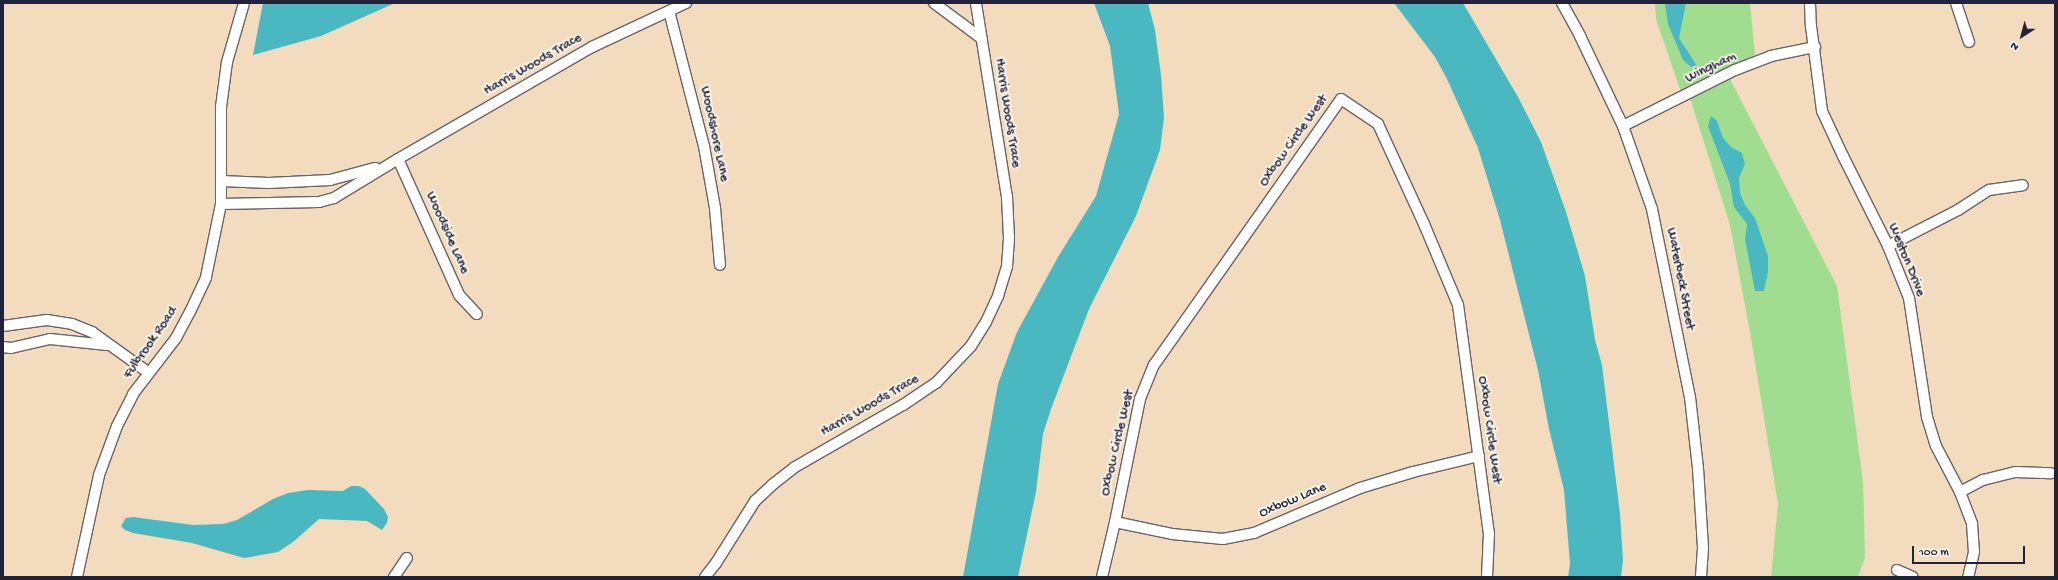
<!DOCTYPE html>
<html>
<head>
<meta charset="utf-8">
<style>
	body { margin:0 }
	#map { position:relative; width:2058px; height:580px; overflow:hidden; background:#f3dcbe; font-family:"Gochi Hand",sans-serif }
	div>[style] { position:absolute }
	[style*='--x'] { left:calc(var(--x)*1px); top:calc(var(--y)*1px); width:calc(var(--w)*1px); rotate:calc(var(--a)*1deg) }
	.green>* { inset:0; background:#a1dd91 }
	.water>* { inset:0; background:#49b8c1 }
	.roads { filter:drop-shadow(1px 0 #6b6369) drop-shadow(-1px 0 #6b6369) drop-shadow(0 1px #6b6369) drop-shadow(0 -1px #6b6369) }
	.minor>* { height:10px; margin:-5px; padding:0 5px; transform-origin:5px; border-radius:5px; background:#fff }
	span { translate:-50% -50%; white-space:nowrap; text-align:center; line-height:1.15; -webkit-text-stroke:3.5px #fbf7ec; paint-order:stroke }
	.street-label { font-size:14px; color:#22223b }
	.frame { position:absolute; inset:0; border:4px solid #22223b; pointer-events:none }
	.north { position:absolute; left:2002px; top:16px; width:40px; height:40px; -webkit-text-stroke:3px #fbf7ec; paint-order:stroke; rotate:216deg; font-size:11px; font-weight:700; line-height:16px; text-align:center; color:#22223b }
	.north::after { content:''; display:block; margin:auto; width:14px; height:18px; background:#22223b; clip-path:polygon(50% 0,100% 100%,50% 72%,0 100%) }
	.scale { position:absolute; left:1912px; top:546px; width:113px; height:18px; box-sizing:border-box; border:2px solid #22223b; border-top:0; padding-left:5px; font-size:12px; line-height:14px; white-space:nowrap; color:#22223b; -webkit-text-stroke:3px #fbf7ec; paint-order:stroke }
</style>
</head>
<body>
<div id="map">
	<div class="green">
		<i style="clip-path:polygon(1655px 3px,1750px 3px,1755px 55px,1681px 92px,1656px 19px)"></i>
		<i style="clip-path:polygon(1730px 79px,1837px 286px,1863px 482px,1865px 558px,1858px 577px,1771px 577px,1778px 504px,1751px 338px,1730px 225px,1690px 98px)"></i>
	</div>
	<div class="water">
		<i style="clip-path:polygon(263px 3px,395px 3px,321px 36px,253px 55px)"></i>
		<i style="clip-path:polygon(1094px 3px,1148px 3px,1155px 30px,1161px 75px,1164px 117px,1160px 150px,1136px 216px,1089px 309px,1051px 409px,1043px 434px,1036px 492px,1018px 577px,963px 577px,998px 384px,1017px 332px,1058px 257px,1096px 196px,1119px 114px,1110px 46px)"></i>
		<i style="clip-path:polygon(1394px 3px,1463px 3px,1518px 97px,1541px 142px,1566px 212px,1585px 276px,1595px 340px,1602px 365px,1620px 514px,1623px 560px,1621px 577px,1568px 577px,1570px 564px,1564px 490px,1549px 429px,1538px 370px,1500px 220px,1478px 148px,1447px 79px,1435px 57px)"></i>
		<i style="clip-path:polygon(1665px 3px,1686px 3px,1679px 38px,1697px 66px,1691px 67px,1683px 60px,1668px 24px)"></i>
		<i style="clip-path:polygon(1711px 116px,1717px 121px,1723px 138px,1731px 147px,1742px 153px,1745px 164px,1739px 178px,1740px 193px,1745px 205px,1755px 218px,1768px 256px,1768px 272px,1764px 291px,1755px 291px,1745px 239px,1747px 224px,1734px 207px,1730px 184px,1708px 126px)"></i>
		<i style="clip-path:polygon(351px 486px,359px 486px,365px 489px,384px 509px,388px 517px,387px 523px,382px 530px,367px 521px,319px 519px,293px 542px,278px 552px,244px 558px,192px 543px,133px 533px,125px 530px,121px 526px,126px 518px,133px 517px,193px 525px,223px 524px,237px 520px,273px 499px,288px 493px,308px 490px,343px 491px)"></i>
	</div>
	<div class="roads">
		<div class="minor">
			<i style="--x:934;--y:3;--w:59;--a:36.7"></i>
			<i style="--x:1562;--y:3;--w:38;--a:61"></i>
			<i style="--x:1580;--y:36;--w:100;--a:64.5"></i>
			<i style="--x:1623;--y:126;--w:88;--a:70.7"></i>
			<i style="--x:1652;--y:209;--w:192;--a:78.6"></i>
			<i style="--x:1690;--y:397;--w:71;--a:83.6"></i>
			<i style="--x:1698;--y:468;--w:80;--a:86.4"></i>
			<i style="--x:1703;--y:548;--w:29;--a:94"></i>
			<i style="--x:1810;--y:3;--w:23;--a:88"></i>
			<i style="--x:1811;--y:26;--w:86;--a:82.6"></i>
			<i style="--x:1822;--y:111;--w:50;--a:65"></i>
			<i style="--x:1843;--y:156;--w:101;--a:63.4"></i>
			<i style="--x:1888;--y:246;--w:56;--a:68"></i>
			<i style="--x:1909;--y:298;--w:120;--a:81.4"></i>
			<i style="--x:1927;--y:417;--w:30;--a:73"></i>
			<i style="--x:1936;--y:446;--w:52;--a:62.4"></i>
			<i style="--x:1960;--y:492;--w:34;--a:69"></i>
			<i style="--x:1972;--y:524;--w:28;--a:86"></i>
			<i style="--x:1974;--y:552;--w:26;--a:103"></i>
			<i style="--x:1956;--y:3;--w:41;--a:71.6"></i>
			<i style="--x:669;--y:11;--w:139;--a:75.5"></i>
			<i style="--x:704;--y:146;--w:63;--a:79.9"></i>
			<i style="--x:715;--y:208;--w:57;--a:85"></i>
			<i style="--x:1623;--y:126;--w:125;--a:-26.6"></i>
			<i style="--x:1735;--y:70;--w:39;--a:-21"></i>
			<i style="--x:1771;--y:56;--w:45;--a:-11.6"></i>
			<i style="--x:398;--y:159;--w:149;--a:65.8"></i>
			<i style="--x:459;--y:295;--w:26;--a:47"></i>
			<i style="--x:221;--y:181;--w:48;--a:2.4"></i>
			<i style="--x:269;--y:183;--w:61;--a:-2.8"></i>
			<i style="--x:330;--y:180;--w:47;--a:-14.9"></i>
			<i style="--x:221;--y:204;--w:98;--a:-1.2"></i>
			<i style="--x:319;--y:202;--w:16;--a:-15"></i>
			<i style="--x:334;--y:198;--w:75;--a:-31.4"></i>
			<i style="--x:398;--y:159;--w:224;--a:-30"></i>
			<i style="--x:592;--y:47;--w:104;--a:-25.1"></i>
			<i style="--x:1888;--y:246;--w:79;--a:-27.2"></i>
			<i style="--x:1958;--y:210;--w:37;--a:-33"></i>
			<i style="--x:1989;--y:190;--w:34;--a:-8"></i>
			<i style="--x:3;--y:326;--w:44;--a:-7.8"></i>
			<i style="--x:47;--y:320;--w:25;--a:9"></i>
			<i style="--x:72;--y:324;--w:22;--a:22"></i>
			<i style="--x:92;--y:332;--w:70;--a:35.7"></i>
			<i style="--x:3;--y:347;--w:8;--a:7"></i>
			<i style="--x:11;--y:348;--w:40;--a:-13"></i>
			<i style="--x:50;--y:339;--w:57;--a:6"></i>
			<i style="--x:1960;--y:492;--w:26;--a:-28"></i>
			<i style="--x:1983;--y:480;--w:33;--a:-14"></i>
			<i style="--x:2015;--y:472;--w:36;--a:2"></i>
			<i style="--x:1115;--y:522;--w:58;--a:11.9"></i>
			<i style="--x:1172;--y:534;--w:51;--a:5.6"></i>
			<i style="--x:1223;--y:539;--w:32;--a:-11"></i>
			<i style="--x:1254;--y:533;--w:115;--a:-23"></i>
			<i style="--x:1360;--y:488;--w:55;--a:-16.8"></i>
			<i style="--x:1413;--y:472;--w:68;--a:-13.6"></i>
			<i style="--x:1897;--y:570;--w:17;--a:24"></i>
			<i style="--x:77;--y:577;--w:104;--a:-77.8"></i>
			<i style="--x:99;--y:475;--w:52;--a:-69.8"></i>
			<i style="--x:117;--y:426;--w:36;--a:-63"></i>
			<i style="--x:133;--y:394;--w:71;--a:-52.5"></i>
			<i style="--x:176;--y:338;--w:30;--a:-62"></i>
			<i style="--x:190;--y:312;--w:38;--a:-65"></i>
			<i style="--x:206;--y:277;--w:75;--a:-78.4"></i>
			<i style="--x:221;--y:204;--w:97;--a:-90"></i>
			<i style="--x:221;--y:107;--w:45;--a:-82.4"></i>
			<i style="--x:227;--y:62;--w:61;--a:-73.9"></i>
			<i style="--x:394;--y:577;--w:23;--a:-56"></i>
			<i style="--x:705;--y:577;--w:18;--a:-52"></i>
			<i style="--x:716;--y:563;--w:73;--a:-57.8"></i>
			<i style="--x:755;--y:501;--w:23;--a:-43"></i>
			<i style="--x:772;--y:485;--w:29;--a:-38"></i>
			<i style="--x:795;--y:467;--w:125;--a:-29.9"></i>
			<i style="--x:903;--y:405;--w:40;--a:-34"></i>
			<i style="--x:936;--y:383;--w:51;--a:-46.6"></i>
			<i style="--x:971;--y:346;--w:28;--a:-58"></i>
			<i style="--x:986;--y:322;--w:29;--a:-65"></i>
			<i style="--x:998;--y:296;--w:30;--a:-73"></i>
			<i style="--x:1007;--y:267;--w:29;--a:-86"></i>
			<i style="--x:1009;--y:238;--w:41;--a:-92.8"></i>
			<i style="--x:1007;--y:197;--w:196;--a:-99.1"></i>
			<i style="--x:1102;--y:577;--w:57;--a:-76.7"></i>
			<i style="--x:1115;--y:522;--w:126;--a:-78.5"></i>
			<i style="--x:1140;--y:399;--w:37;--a:-68"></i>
			<i style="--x:1154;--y:365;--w:325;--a:-54.9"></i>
			<i style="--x:1341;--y:99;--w:45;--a:34"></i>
			<i style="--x:1378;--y:124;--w:110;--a:65.3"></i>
			<i style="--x:1424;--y:224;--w:88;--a:67.2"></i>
			<i style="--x:1458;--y:305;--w:230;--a:82.3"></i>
			<i style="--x:1489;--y:533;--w:44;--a:92.6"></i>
		</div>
	</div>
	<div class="street-label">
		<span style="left:533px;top:65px;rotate:-30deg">Harris Woods Trace</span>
		<span style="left:1711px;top:68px;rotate:-26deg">Wingham</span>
		<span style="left:1007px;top:113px;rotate:81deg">Harris Woods Trace</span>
		<span style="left:714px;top:134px;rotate:78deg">Woodshore Lane</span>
		<span style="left:1294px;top:141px;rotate:-55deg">Oxbow Circle West</span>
		<span style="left:447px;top:233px;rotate:66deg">Woodside Lane</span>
		<span style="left:1906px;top:260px;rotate:68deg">Weston Drive</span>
		<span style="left:1680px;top:279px;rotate:79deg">Waterbeck Street</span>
		<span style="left:151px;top:343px;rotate:-55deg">Fulbrook Road</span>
		<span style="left:870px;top:406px;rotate:-30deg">Harris Woods Trace</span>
		<span style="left:1489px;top:430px;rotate:82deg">Oxbow Circle West</span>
		<span style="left:1118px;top:443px;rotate:-77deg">Oxbow Circle West</span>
		<span style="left:1293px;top:501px;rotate:-23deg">Oxbow Lane</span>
	</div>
	<div class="frame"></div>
	<div class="north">N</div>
	<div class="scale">100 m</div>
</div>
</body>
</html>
